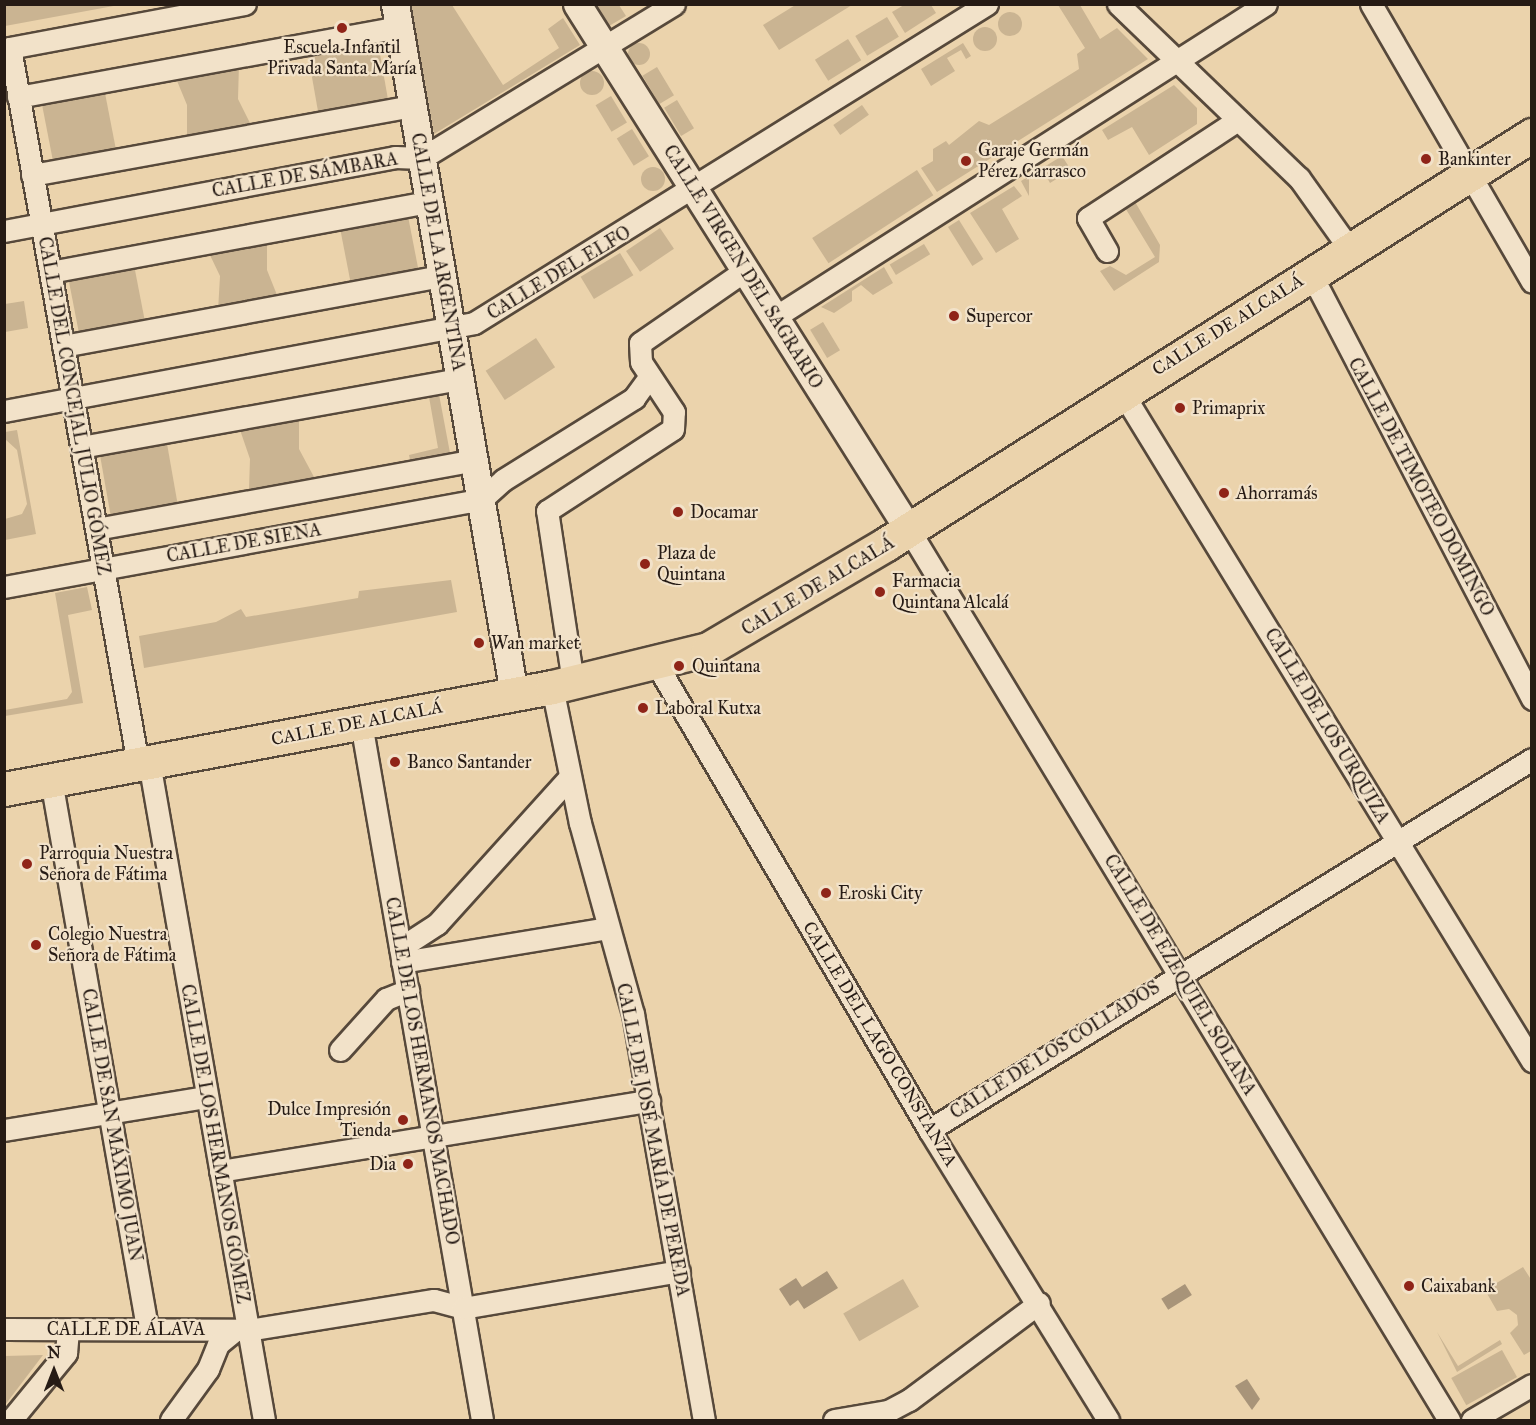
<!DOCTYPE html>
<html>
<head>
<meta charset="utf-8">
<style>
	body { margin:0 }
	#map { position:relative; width:1536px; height:1425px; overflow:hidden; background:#ebd3ac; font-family:"IM FELL Great Primer",serif }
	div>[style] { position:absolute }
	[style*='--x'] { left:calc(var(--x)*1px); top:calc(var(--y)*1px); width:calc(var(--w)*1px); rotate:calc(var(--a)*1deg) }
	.green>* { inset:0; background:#cab492; transform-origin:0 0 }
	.round { border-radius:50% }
	.water>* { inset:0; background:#a89479; transform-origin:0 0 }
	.roads { filter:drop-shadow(2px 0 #57493b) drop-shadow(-2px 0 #57493b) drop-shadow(0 2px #57493b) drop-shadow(0 -2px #57493b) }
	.minor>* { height:21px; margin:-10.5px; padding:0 10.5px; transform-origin:10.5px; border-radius:10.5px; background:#f2e2c9 }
	.tertiary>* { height:27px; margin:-13.5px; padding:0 13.5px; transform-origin:13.5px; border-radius:13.5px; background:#f2e2c9 }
	.primary>* { height:33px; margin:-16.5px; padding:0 16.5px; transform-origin:16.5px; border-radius:16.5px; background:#ebd3ac }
	.dots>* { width:16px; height:16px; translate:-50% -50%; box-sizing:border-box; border:3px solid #f2e2c9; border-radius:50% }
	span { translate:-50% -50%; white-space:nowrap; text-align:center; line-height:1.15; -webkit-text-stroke:4.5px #f2e2c9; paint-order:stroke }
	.poi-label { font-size:18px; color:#261b15 }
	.left { translate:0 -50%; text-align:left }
	.right { translate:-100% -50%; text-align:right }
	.street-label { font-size:18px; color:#261b15 }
	.frame { position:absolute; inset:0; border:6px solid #261b15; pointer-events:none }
	.north { position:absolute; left:24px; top:1341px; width:60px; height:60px; -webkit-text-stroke:4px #f2e2c9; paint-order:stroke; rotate:0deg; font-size:16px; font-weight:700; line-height:24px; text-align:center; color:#261b15 }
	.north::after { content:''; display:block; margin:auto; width:21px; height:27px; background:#261b15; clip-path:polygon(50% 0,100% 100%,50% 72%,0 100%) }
</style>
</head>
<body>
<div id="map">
	<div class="green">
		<i style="clip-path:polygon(5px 4px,119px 4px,119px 5px,5px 26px)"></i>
		<i style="clip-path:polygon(797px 4px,852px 4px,852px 5px,779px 50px,763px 25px)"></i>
		<i style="clip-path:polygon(411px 5px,452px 5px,503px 85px,559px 48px,548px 29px,563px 18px,580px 45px,434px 134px)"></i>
		<i style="clip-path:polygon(596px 5px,619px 5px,626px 16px,609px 26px)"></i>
		<i style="clip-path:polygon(931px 5px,936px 13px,905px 33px,892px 12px,904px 5px)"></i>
		<i style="clip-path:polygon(1058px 5px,1080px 5px,1100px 39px,1117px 28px,1148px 59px,937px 192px,921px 168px,933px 161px,933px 149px,946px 141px,949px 145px,979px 121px,989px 125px,1079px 69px,1077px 54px,1085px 48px)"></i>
		<i class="round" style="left:998px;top:12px;width:24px;height:24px"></i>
		<i style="left:887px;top:17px;width:23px;height:37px;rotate:59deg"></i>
		<i class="round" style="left:973px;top:27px;width:24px;height:24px"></i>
		<i style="left:377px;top:37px;width:69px;height:71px;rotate:80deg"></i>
		<i style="left:848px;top:39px;width:25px;height:39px;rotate:58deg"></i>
		<i style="clip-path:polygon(963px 43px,971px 56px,966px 59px,961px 50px,947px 58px,955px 71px,931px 86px,921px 69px)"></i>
		<i class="round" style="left:628px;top:43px;width:22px;height:22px"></i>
		<i style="clip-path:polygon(239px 64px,238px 99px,252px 127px,187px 141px,187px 105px,175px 76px)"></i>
		<i style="left:657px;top:67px;width:33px;height:17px;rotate:59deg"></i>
		<i class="round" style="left:580px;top:71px;width:24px;height:24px"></i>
		<i style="clip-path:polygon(1174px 85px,1197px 108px,1197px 124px,1149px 155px,1132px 127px,1108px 140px,1102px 130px)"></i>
		<i style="left:104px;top:88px;width:69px;height:64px;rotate:79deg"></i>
		<i style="left:611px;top:96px;width:31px;height:18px;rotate:59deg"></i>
		<i style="left:677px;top:100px;width:33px;height:15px;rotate:59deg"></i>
		<i style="left:862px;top:105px;width:12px;height:35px;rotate:55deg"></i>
		<i style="left:632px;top:129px;width:32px;height:18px;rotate:58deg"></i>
		<i style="clip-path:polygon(1062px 156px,1071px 170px,1050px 183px,1045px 174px,1029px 179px,1029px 196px,1021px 181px)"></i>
		<i class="round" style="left:641px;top:167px;width:24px;height:24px"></i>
		<i style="left:917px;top:170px;width:30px;height:125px;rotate:57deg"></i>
		<i style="clip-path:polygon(1014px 186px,1022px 196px,1002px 209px,1019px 239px,996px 253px,970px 213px)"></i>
		<i style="clip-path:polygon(1134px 200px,1160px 245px,1159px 262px,1114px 291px,1100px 271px,1110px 266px,1126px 275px,1155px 257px,1124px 206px)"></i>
		<i style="left:407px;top:211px;width:64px;height:69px;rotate:79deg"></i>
		<i style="left:959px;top:220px;width:46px;height:13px;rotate:58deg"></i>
		<i style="left:660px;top:228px;width:25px;height:41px;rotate:56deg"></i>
		<i style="clip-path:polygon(267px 239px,267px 270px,279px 300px,218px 311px,220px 276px,209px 253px)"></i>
		<i style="left:924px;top:244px;width:12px;height:40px;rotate:59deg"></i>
		<i style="left:620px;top:253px;width:26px;height:46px;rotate:59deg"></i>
		<i style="left:134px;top:265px;width:60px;height:67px;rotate:79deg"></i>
		<i style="clip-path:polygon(884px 267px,893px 283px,873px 295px,861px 285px,852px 291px,852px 301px,834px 313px,821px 307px)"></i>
		<i style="clip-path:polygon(24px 301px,28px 328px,5px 332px,5px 304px)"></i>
		<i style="left:823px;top:322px;width:33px;height:15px;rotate:59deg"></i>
		<i style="left:536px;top:338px;width:35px;height:60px;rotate:57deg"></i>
		<i style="clip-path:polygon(438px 389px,450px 453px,410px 460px,409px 455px,438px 448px,429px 397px,404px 400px,402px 395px)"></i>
		<i style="clip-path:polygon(299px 416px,299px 449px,314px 477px,249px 489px,250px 459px,239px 427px)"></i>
		<i style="clip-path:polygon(17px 430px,36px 534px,5px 540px,5px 519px,22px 514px,27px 504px,17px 450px,5px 439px,5px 432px)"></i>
		<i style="left:166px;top:438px;width:66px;height:68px;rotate:80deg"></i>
		<i style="clip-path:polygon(451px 580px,457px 612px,144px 668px,139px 636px,216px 622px,241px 609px,246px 617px,358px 598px,359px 591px)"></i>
		<i style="clip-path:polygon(87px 587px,92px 610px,68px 615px,83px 703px,5px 716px,5px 710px,67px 699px,72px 692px,55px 593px)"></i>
		<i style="clip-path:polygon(1523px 1267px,1532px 1281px,1531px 1351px,1524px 1355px,1510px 1333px,1518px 1325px,1517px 1315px,1509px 1309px,1497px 1311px,1485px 1290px)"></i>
		<i style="left:903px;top:1279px;width:32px;height:69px;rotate:60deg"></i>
		<i style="clip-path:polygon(1437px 1332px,1458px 1366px,1500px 1340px,1502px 1344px,1457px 1372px)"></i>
		<i style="left:1502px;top:1350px;width:31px;height:58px;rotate:61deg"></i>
		<i style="clip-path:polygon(43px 1355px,5px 1405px,5px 1356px)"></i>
	</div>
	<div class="water">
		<i style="clip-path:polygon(827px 1271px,838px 1288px,804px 1309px,798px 1300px,790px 1306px,779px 1289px,796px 1278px,802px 1287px)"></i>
		<i style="left:1185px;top:1284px;width:13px;height:28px;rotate:58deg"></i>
		<i style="clip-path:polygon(1247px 1379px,1260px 1399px,1252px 1410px,1235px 1386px)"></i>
	</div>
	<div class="roads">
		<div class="minor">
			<i style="--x:1118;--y:4;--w:251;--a:43.9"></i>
			<i style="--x:1299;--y:178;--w:86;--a:54.5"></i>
			<i style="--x:1371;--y:4;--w:321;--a:59.9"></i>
			<i style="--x:10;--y:48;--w:727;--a:79.86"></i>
			<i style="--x:4;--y:49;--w:245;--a:-10.6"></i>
			<i style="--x:18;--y:97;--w:387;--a:-10.4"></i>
			<i style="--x:32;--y:175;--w:387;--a:-10.3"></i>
			<i style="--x:4;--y:231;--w:398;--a:-10.7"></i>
			<i style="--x:395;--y:157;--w:27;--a:2"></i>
			<i style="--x:422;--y:158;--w:295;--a:-31.4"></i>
			<i style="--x:1107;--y:251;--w:38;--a:-120"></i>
			<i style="--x:1088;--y:218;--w:179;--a:-33.2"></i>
			<i style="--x:50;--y:272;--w:385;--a:-10.5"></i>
			<i style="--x:1311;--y:274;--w:479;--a:62.5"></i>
			<i style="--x:775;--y:317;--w:582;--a:-32.52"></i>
			<i style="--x:63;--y:346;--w:385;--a:-10.5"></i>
			<i style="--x:1122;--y:392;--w:785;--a:58.5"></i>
			<i style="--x:4;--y:411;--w:478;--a:-10.6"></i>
			<i style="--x:474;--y:323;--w:604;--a:-31.87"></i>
			<i style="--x:81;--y:447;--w:385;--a:-10.2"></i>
			<i style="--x:96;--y:529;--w:385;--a:-10.3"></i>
			<i style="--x:909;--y:530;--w:1041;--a:58.75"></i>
			<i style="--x:4;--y:587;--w:486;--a:-10.4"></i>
			<i style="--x:482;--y:499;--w:28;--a:-42"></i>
			<i style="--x:503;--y:480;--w:155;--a:-32"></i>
			<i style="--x:634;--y:398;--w:27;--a:-54"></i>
			<i style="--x:657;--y:665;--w:539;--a:59.67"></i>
			<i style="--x:929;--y:1130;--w:341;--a:58.3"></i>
			<i style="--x:573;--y:682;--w:173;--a:-98.6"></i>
			<i style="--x:547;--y:511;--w:150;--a:-33.1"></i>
			<i style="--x:673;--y:429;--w:17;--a:-87"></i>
			<i style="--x:674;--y:412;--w:60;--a:-123.4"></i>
			<i style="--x:641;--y:362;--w:19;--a:-93"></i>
			<i style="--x:640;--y:343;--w:126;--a:-34.7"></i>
			<i style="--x:552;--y:687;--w:139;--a:78.4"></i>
			<i style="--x:580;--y:823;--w:198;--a:74.5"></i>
			<i style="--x:633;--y:1014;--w:412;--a:80.1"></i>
			<i style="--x:361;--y:723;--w:707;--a:80.15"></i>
			<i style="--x:149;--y:762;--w:668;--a:80.09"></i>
			<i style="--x:51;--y:780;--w:555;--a:80.05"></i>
			<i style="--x:400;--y:948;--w:44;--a:-33"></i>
			<i style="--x:437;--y:924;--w:198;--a:-47.9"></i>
			<i style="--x:402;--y:962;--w:208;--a:-9.4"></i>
			<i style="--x:340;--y:1050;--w:69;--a:-48"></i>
			<i style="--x:386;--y:999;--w:24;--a:-22"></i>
			<i style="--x:4;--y:1130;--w:205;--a:-9.3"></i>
			<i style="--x:929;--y:1130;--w:708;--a:-31.6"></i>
			<i style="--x:220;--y:1171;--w:435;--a:-9.3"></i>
			<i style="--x:4;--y:1329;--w:244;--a:0.2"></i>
			<i style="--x:248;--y:1330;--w:188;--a:-9.2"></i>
			<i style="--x:434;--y:1300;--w:30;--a:15"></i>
			<i style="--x:463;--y:1308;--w:219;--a:-9.7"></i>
			<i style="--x:11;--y:1420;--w:87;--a:-50.6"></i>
			<i style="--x:66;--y:1353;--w:24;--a:-85"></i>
			<i style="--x:171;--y:1420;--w:63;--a:-54"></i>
			<i style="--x:208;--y:1369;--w:27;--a:-68"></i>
			<i style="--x:218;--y:1344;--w:22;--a:-39"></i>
			<i style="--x:834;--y:1420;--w:55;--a:-9.5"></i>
			<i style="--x:888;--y:1411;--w:24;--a:-28"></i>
			<i style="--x:909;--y:1400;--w:162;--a:-36.7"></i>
			<i style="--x:1472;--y:1420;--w:69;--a:-30.3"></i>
		</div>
		<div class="tertiary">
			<i style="--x:395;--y:4;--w:700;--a:80.21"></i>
			<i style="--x:577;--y:4;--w:622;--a:57.74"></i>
		</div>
		<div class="primary">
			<i style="--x:4;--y:789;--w:557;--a:-10.54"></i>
			<i style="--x:552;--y:687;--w:161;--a:-13.7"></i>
			<i style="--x:708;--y:649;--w:207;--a:-30.5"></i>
			<i style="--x:886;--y:544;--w:765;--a:-32.34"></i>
		</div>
	</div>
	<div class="dots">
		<i style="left:342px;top:28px;background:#8f2418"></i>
		<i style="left:1426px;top:159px;background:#8f2418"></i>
		<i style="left:966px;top:161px;background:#8f2418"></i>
		<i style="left:954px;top:316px;background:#8f2418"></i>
		<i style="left:1180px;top:408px;background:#8f2418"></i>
		<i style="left:1224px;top:493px;background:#8f2418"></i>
		<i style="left:678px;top:512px;background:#8f2418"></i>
		<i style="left:645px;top:564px;background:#8f2418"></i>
		<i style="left:880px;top:592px;background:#8f2418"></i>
		<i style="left:479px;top:643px;background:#8f2418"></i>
		<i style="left:679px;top:666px;background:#8f2418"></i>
		<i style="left:643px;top:708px;background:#8f2418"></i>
		<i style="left:395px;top:762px;background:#8f2418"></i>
		<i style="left:27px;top:864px;background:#8f2418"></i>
		<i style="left:826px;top:893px;background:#8f2418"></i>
		<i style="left:36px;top:945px;background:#8f2418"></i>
		<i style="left:403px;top:1120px;background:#8f2418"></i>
		<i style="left:408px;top:1164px;background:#8f2418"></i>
		<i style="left:1409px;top:1286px;background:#8f2418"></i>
	</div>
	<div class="poi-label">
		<span style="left:342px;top:58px">Escuela Infantil<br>Privada Santa María</span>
		<span class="left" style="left:978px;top:161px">Garaje Germán<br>Pérez Carrasco</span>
		<span class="left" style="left:1438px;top:159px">Bankinter</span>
		<span class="left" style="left:966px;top:316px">Supercor</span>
		<span class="left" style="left:1192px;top:408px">Primaprix</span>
		<span class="left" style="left:1236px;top:493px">Ahorramás</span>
		<span class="left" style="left:690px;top:512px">Docamar</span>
		<span class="left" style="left:657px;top:564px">Plaza de<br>Quintana</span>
		<span class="left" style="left:892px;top:592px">Farmacia<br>Quintana Alcalá</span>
		<span class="left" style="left:491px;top:643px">Wan market</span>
		<span class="left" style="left:692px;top:666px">Quintana</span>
		<span class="left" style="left:655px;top:708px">Laboral Kutxa</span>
		<span class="left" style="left:407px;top:762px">Banco Santander</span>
		<span class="left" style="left:39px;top:864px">Parroquia Nuestra<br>Señora de Fátima</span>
		<span class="left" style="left:838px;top:893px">Eroski City</span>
		<span class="left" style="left:48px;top:945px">Colegio Nuestra<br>Señora de Fátima</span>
		<span class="right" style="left:391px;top:1120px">Dulce Impresión<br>Tienda</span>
		<span class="right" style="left:396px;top:1164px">Dia</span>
		<span class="left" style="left:1421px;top:1286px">Caixabank</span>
	</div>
	<div class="street-label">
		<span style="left:305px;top:175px;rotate:-10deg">CALLE DE SÁMBARA</span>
		<span style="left:438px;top:252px;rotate:80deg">CALLE DE LA ARGENTINA</span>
		<span style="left:743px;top:267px;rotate:58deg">CALLE VIRGEN DEL SAGRARIO</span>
		<span style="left:559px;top:273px;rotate:-31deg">CALLE DEL ELFO</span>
		<span style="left:1228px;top:325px;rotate:-32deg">CALLE DE ALCALÁ</span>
		<span style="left:74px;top:406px;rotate:80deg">CALLE DEL CONCEJAL JULIO GÓMEZ</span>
		<span style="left:1421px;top:487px;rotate:62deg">CALLE DE TIMOTEO DOMINGO</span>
		<span style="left:244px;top:543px;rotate:-10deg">CALLE DE SIENA</span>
		<span style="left:818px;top:586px;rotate:-31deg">CALLE DE ALCALÁ</span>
		<span style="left:357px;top:723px;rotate:-11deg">CALLE DE ALCALÁ</span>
		<span style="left:1327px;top:726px;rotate:59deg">CALLE DE LOS URQUIZA</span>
		<span style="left:1180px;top:975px;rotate:59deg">CALLE DE EZEQUIEL SOLANA</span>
		<span style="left:880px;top:1044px;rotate:59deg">CALLE DEL LAGO CONSTANZA</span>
		<span style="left:1055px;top:1050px;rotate:-32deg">CALLE DE LOS COLLADOS</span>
		<span style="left:422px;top:1071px;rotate:80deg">CALLE DE LOS HERMANOS MACHADO</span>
		<span style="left:112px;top:1125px;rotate:80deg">CALLE DE SAN MÁXIMO JUAN</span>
		<span style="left:653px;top:1140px;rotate:79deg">CALLE DE JOSÉ MARÍA DE PEREDA</span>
		<span style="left:215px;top:1144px;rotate:80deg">CALLE DE LOS HERMANOS GÓMEZ</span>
		<span style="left:126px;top:1329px">CALLE DE ÁLAVA</span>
	</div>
	<div class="frame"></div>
	<div class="north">N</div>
</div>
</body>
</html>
